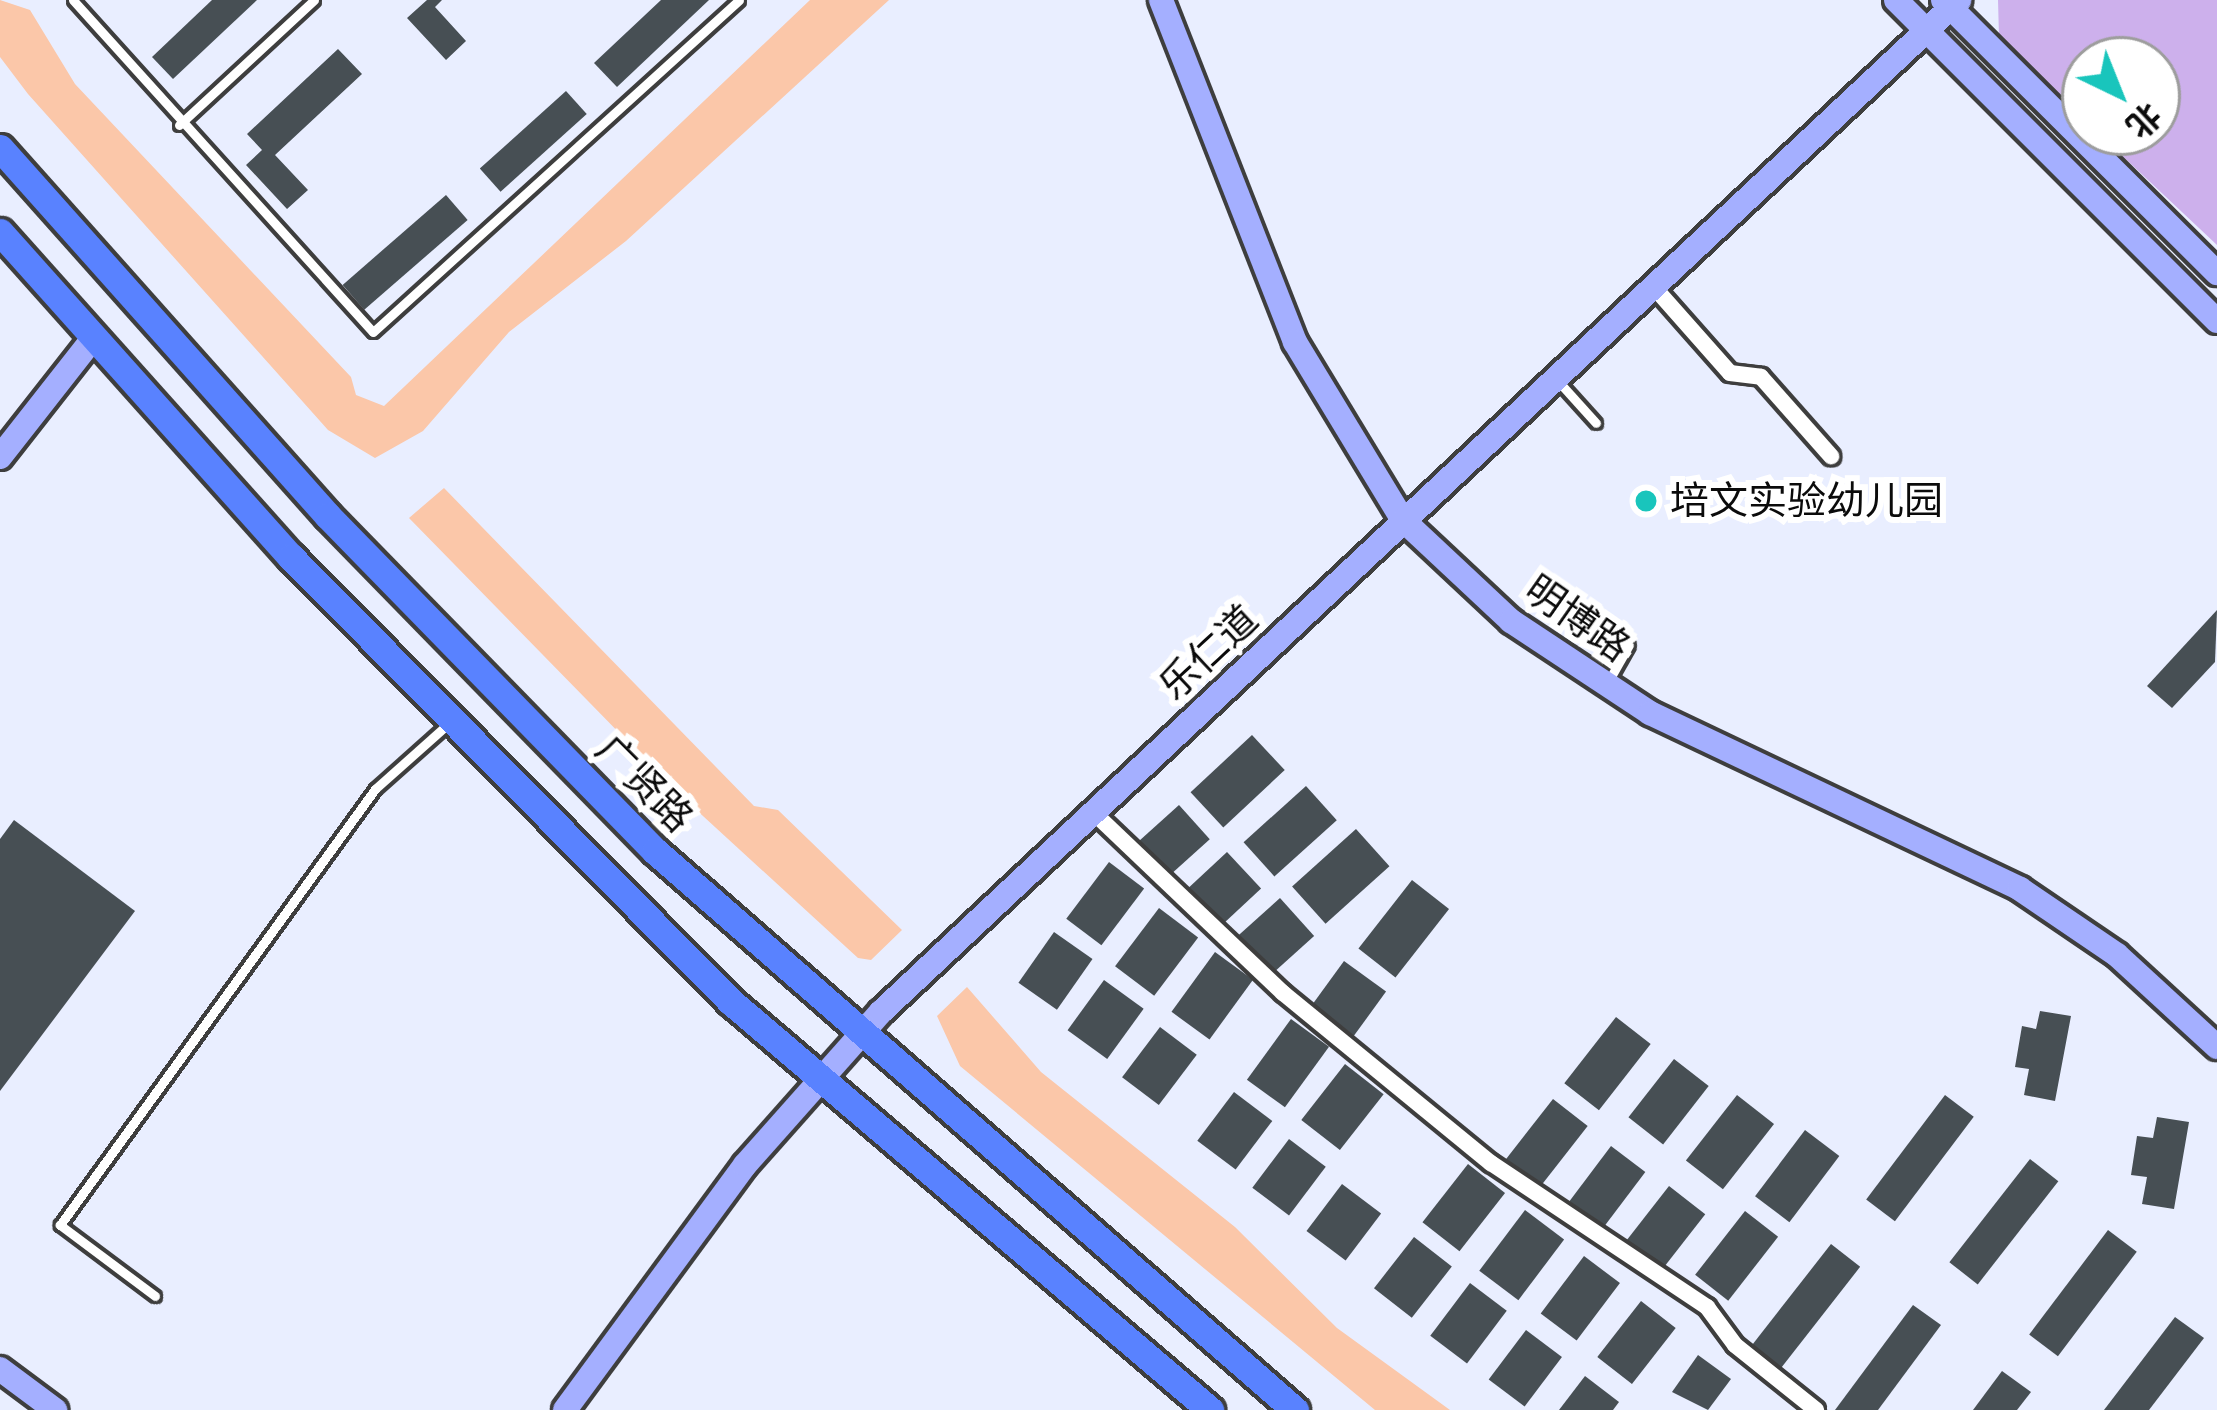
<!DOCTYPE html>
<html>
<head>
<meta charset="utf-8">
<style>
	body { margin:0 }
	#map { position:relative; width:2217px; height:1410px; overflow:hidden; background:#e9eeff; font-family:Merriweather,"Noto Sans SC",serif }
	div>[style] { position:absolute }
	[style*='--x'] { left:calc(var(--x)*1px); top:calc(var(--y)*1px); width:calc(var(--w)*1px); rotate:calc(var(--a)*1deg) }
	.green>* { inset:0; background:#cdb0ec }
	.water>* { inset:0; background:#fbc7a9 }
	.building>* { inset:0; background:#474f54; transform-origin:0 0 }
	.roads { filter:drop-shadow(3px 0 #3e3e3e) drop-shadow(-3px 0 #3e3e3e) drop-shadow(0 3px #3e3e3e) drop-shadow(0 -3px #3e3e3e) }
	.lane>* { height:9px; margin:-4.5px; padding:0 4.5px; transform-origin:4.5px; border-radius:4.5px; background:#fff }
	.street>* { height:16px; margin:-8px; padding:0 8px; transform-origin:8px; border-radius:8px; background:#fff }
	.secondary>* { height:24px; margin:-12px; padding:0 12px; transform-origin:12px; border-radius:12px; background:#a4afff }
	.primary>* { height:27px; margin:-13.5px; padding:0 13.5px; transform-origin:13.5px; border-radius:13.5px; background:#5982ff }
	.dots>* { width:33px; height:33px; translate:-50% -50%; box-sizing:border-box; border:6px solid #fff; border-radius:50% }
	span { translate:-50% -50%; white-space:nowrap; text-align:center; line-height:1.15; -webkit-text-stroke:12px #fff; paint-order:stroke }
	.poi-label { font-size:39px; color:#0b0b0b }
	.left { translate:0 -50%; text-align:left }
	.street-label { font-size:39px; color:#0b0b0b }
	.north { position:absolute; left:2061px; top:36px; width:120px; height:120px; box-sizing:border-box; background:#fff; border:3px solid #9d9d9d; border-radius:50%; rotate:137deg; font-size:33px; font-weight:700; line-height:48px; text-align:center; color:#0b0b0b }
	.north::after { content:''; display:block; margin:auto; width:42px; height:54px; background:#19c5bc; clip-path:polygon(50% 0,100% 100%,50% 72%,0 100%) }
</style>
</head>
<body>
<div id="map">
	<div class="green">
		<i style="clip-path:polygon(1998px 0,2217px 0,2217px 245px,2097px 132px,2157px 132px,2157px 60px,2085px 60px,2085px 121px,1999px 37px)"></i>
	</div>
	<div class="water">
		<i style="clip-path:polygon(0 0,30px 10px,75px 84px,351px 377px,356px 395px,384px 406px,810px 0,889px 0,626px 241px,509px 332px,423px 431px,375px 458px,328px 430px,28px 94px,0 57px)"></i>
		<i style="clip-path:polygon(444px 488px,754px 806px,778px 810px,902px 930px,871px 960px,858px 958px,679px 794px,409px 518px)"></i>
		<i style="clip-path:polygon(967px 987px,1041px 1072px,1235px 1227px,1337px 1328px,1450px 1410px,1375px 1410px,960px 1066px,937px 1016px)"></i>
	</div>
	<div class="building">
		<i style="clip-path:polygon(212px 0,257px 0,173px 79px,152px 57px)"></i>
		<i style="clip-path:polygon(427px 0,442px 0,435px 7px,466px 41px,446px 60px,407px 18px)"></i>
		<i style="clip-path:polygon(661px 0,709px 0,617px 87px,594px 63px)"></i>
		<i style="clip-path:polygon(338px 49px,362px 74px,275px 155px,308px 190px,287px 209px,246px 165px,262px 150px,247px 134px)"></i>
		<i style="left:566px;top:91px;width:31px;height:116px;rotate:48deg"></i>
		<i style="left:446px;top:195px;width:33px;height:137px;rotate:49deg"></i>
		<i style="clip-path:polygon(2217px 610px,2215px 662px,2172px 708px,2147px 686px)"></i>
		<i style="left:1252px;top:735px;width:48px;height:84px;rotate:47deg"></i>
		<i style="left:1306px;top:786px;width:46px;height:84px;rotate:48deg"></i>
		<i style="left:1179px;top:805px;width:46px;height:62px;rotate:48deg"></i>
		<i style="clip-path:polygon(14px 820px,135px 911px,0 1091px,0 839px)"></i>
		<i style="left:1356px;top:829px;width:50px;height:86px;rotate:48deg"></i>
		<i style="left:1227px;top:852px;width:50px;height:62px;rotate:47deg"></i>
		<i style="left:1109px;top:862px;width:44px;height:71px;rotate:37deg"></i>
		<i style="left:1412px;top:880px;width:47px;height:87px;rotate:38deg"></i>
		<i style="left:1280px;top:898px;width:51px;height:61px;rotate:48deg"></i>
		<i style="left:1159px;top:908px;width:49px;height:73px;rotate:37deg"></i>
		<i style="left:1054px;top:932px;width:47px;height:62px;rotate:35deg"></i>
		<i style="left:1215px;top:952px;width:47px;height:74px;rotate:36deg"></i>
		<i style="left:1344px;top:961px;width:52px;height:60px;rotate:36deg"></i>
		<i style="left:1104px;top:980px;width:49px;height:62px;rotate:36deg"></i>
		<i style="clip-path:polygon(2040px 1011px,2071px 1016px,2055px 1101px,2024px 1095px,2029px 1069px,2015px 1067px,2022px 1026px,2036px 1029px)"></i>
		<i style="left:1616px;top:1017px;width:44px;height:84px;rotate:38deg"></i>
		<i style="left:1291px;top:1019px;width:47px;height:75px;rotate:36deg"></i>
		<i style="left:1160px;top:1027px;width:46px;height:63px;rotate:37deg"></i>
		<i style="left:1674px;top:1059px;width:44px;height:74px;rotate:38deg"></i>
		<i style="left:1345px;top:1064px;width:49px;height:71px;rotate:38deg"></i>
		<i style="left:1234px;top:1092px;width:48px;height:61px;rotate:37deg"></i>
		<i style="left:1737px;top:1095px;width:47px;height:83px;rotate:38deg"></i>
		<i style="left:1945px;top:1095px;width:36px;height:131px;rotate:37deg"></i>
		<i style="left:1553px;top:1099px;width:44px;height:86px;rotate:38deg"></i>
		<i style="clip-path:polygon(2157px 1117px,2189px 1122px,2174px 1209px,2142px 1204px,2147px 1177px,2131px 1175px,2137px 1136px,2153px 1138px)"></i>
		<i style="left:1805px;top:1130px;width:43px;height:83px;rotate:37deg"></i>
		<i style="left:1289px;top:1139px;width:46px;height:61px;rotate:37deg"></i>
		<i style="left:1611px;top:1146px;width:43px;height:80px;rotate:37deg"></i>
		<i style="left:2030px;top:1159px;width:36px;height:131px;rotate:38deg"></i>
		<i style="left:1468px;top:1164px;width:47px;height:74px;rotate:38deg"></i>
		<i style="left:1342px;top:1184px;width:49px;height:59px;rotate:37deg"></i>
		<i style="left:1669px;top:1186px;width:46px;height:83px;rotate:38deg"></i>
		<i style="left:1525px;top:1210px;width:49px;height:76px;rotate:37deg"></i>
		<i style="left:1745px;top:1211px;width:42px;height:81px;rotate:38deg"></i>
		<i style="left:2108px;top:1230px;width:36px;height:131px;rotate:37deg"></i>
		<i style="left:1414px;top:1237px;width:48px;height:65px;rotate:38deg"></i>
		<i style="left:1831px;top:1244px;width:37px;height:131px;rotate:38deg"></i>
		<i style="left:1584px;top:1256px;width:45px;height:72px;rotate:37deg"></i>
		<i style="left:1470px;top:1283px;width:46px;height:66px;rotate:37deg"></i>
		<i style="left:1641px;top:1301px;width:44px;height:71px;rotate:38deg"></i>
		<i style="clip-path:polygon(1913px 1305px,1941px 1325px,1878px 1410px,1835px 1410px)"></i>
		<i style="clip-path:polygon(2175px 1317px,2204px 1338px,2149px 1410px,2104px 1410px)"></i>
		<i style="left:1526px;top:1330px;width:45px;height:62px;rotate:37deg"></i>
		<i style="clip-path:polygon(1698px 1355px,1731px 1379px,1708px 1410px,1672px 1392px)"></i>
		<i style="clip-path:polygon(2002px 1371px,2031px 1392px,2017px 1410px,1973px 1410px)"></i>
		<i style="clip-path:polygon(1585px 1376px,1619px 1402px,1613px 1410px,1559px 1410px)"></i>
	</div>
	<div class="roads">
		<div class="lane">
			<i style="--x:73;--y:0;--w:447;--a:47.9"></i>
			<i style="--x:373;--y:332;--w:494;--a:-42.2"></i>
			<i style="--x:179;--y:125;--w:184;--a:-42.8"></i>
			<i style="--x:1559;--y:382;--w:55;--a:47.9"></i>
			<i style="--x:1609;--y:680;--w:40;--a:-60.3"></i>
			<i style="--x:155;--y:1296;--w:119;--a:-143.2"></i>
			<i style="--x:60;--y:1225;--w:538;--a:-54.15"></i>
			<i style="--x:375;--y:789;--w:99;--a:-41.7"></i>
		</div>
		<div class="street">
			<i style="--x:1653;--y:286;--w:116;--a:48.5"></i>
			<i style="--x:1730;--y:373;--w:31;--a:7"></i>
			<i style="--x:1761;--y:377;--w:106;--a:48.5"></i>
			<i style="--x:1093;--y:812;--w:262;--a:43.6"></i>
			<i style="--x:1283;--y:993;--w:269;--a:39.3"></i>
			<i style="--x:1491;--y:1163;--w:260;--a:33.7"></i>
			<i style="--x:1707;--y:1307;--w:47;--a:53.6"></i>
			<i style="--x:1735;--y:1345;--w:104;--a:38.7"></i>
		</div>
		<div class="secondary">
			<i style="--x:1161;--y:0;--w:367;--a:68.6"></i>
			<i style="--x:1295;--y:342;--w:208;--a:58.8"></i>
			<i style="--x:1403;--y:520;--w:148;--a:43.1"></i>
			<i style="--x:1511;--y:621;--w:167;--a:33.5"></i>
			<i style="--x:1650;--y:713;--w:410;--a:25.4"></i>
			<i style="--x:2020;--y:889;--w:117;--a:34.2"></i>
			<i style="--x:2117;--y:955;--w:136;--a:42.6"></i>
			<i style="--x:1896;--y:0;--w:454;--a:45"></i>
			<i style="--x:1943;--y:0;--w:387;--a:44.9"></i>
			<i style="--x:0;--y:457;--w:152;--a:-51.9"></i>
			<i style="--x:0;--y:1369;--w:69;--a:36.7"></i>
			<i style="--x:565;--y:1410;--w:304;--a:-53.7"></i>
			<i style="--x:745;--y:1165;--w:205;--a:-48.4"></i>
			<i style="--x:881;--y:1012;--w:1479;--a:-43.19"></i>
		</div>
		<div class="primary">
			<i style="--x:0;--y:148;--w:493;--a:48.3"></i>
			<i style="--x:328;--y:516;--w:468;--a:45.7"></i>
			<i style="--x:655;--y:851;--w:850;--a:41.14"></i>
			<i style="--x:0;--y:232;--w:436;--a:48.2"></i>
			<i style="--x:291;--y:557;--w:624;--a:45.32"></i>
			<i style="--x:730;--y:1001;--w:631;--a:40.43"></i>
		</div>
	</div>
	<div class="dots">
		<i style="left:1646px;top:501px;background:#19c5bc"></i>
	</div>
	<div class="poi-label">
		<span class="left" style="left:1670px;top:501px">培文实验幼儿园</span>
	</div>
	<div class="street-label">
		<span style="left:1577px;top:619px;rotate:35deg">明博路</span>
		<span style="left:1209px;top:653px;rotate:-43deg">乐仁道</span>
		<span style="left:644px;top:784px;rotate:45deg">广贤路</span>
	</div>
	<div class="north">北</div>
</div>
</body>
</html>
